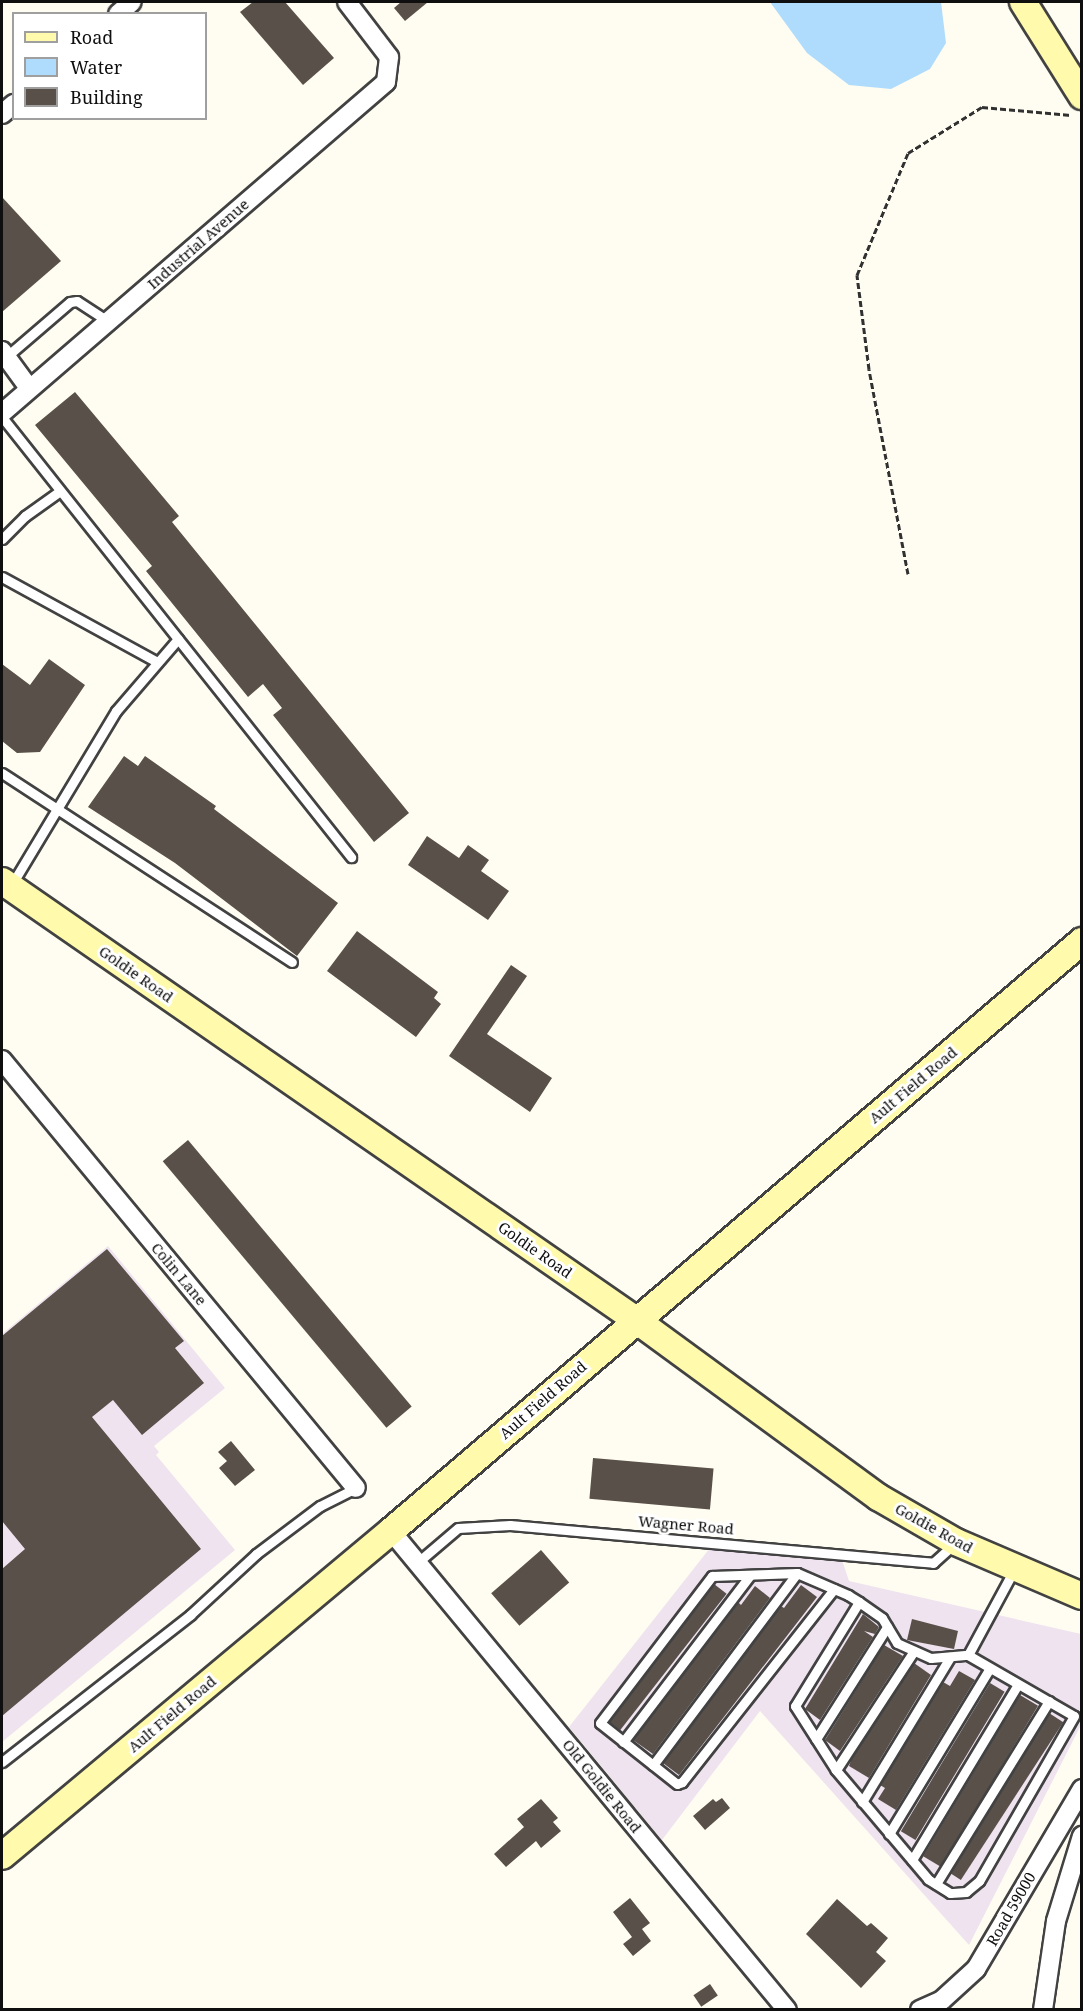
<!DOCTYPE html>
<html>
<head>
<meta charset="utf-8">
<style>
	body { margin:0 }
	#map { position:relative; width:1083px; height:2011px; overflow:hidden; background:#fffdf1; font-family:"Noto Serif",serif }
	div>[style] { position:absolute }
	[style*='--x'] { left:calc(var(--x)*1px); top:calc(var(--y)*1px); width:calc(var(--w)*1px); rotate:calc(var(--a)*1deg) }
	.industrial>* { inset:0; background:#eee3ee }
	.water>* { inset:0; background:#afdcfc }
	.building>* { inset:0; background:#59504a; transform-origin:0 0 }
	.path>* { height:3px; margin-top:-1.5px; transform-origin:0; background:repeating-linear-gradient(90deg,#313131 0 6px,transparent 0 9px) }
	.roads { filter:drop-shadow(2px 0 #424242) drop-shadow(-2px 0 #424242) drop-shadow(0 2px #424242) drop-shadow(0 -2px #424242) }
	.lane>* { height:9px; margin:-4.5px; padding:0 4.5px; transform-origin:4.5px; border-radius:4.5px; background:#fff }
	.street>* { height:18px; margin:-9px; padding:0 9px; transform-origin:9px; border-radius:9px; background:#fff }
	.secondary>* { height:26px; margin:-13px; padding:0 13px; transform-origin:13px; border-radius:13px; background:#fffaac }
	span { translate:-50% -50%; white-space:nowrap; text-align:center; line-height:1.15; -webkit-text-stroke:6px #fff; paint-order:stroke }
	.street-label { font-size:15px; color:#0f0f0f }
	.frame { position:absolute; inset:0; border:3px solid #0f0f0f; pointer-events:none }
	.legend { position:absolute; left:12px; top:12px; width:195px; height:108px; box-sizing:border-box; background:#fff; border:2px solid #9f9f9f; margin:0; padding:8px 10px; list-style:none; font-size:18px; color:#0f0f0f }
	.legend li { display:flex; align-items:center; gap:12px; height:30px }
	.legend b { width:30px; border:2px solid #9f9f9f }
</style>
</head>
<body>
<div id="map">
	<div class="industrial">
		<i style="clip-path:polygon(108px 1246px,225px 1388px,154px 1446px,159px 1452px,156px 1455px,235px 1550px,2px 1742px,2px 1334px)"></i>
		<i style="clip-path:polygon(710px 1548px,842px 1560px,849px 1581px,1081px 1634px,1081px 1725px,969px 1945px,760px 1711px,662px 1840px,569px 1727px)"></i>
	</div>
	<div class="water">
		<i style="clip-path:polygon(770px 2px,941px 2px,946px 43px,930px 69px,891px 89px,849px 85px,807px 53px)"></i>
	</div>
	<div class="building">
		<i style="clip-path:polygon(253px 2px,285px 2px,334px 58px,303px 85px,240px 12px)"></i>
		<i style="clip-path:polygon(401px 2px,428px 2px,405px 21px,394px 8px)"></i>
		<i style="clip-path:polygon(2px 197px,61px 261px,2px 312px)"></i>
		<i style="clip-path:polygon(75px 392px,179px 516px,172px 522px,409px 813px,374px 842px,273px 715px,282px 708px,263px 684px,248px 697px,146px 571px,152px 566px,35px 425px)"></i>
		<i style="clip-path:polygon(49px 659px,85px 685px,40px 752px,17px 753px,2px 741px,2px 664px,30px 685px)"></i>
		<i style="clip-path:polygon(124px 756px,138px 766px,145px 756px,216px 806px,214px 809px,338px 903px,297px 956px,175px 863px,88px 807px)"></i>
		<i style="clip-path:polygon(427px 836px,459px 858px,468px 845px,489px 860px,481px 871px,509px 891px,488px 920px,408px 865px)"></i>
		<i style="clip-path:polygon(357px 931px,438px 992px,434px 998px,441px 1004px,416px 1037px,327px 971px)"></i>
		<i style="clip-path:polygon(511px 965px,527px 976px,487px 1034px,552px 1078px,530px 1112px,449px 1056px)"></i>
		<i style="left:188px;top:1140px;width:348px;height:33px;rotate:50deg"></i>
		<i style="clip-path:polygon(107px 1249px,184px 1341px,175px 1348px,204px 1383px,142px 1435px,113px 1400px,92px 1417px,201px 1549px,2px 1716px,2px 1569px,25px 1549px,2px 1521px,2px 1336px)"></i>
		<i style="clip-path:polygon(231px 1441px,255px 1470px,235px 1486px,219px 1468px,227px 1461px,218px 1452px)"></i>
		<i style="left:593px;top:1458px;width:121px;height:41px;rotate:5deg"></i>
		<i style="left:541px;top:1550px;width:43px;height:66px;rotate:49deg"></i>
		<i style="left:714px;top:1584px;width:16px;height:173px;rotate:38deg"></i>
		<i style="clip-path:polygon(801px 1585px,817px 1597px,679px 1775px,663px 1763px,781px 1606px,784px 1608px)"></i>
		<i style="clip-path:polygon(755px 1586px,770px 1598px,653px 1754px,633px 1740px,738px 1602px,741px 1605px)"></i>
		<i style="clip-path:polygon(863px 1614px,879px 1627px,875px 1634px,864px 1631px,873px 1637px,820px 1720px,805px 1709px)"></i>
		<i style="clip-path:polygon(912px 1619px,958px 1631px,954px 1649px,907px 1640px)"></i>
		<i style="clip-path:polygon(884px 1645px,903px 1656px,840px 1751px,825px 1740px)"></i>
		<i style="clip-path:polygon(914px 1663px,931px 1675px,869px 1778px,849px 1766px,852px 1758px)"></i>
		<i style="clip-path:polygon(959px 1671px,975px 1680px,896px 1810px,878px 1799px,885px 1788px,880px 1785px,943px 1682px,950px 1686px)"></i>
		<i style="left:990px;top:1683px;width:17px;height:173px;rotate:31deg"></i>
		<i style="left:1020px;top:1695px;width:21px;height:188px;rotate:31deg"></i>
		<i style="left:1049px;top:1713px;width:17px;height:188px;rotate:33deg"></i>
		<i style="clip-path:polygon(722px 1798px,730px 1808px,705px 1830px,693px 1816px,713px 1799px,716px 1802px)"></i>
		<i style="clip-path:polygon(541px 1799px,558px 1818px,553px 1822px,561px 1831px,541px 1848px,536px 1841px,506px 1867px,494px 1854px,524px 1827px,517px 1819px)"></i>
		<i style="clip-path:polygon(630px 1898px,650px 1923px,642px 1929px,651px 1941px,633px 1956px,623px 1944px,632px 1937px,613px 1912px)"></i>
		<i style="clip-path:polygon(837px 1899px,867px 1926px,871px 1923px,888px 1938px,876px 1952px,886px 1961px,861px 1988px,806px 1934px)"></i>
		<i style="left:710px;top:1984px;width:14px;height:20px;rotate:56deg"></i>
	</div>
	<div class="path">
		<i style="--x:908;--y:574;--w:209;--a:-100.8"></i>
		<i style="--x:869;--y:369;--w:95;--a:-97.3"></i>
		<i style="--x:857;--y:275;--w:132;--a:-67.3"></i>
		<i style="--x:908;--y:153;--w:87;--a:-31.9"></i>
		<i style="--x:982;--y:107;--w:89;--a:5.1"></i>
	</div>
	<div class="roads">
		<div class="lane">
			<i style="--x:6;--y:357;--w:84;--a:-40.7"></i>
			<i style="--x:70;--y:302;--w:7;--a:-8"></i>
			<i style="--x:77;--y:301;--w:37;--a:33"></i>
			<i style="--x:2;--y:417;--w:562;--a:51.58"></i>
			<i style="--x:2;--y:539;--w:33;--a:-45"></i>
			<i style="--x:25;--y:516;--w:43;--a:-35.5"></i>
			<i style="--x:2;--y:577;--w:177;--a:28.7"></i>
			<i style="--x:2;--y:773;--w:346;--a:33.1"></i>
			<i style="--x:12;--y:884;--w:202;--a:-59"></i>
			<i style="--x:116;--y:711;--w:95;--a:-49.3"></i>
			<i style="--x:418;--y:1562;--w:52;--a:-40.4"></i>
			<i style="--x:458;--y:1528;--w:52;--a:-3.3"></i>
			<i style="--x:510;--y:1525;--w:425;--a:5.1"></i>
			<i style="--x:933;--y:1563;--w:28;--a:-42"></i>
			<i style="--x:834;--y:1589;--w:246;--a:128.2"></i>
			<i style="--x:682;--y:1782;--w:5;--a:158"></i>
			<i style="--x:677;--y:1784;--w:98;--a:-141.6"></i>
			<i style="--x:600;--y:1723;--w:185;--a:-52.7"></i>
			<i style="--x:712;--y:1576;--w:85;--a:-2"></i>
			<i style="--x:797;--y:1573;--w:56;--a:23.3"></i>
			<i style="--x:848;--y:1595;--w:13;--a:32"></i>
			<i style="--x:859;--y:1602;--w:28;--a:35"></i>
			<i style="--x:882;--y:1618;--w:29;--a:59"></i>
			<i style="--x:897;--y:1643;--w:37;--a:24"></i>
			<i style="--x:931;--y:1658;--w:37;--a:-5"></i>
			<i style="--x:968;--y:1655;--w:122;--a:29.9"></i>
			<i style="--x:1074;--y:1716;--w:190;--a:119.9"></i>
			<i style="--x:979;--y:1881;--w:17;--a:140"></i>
			<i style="--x:966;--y:1892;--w:16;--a:176"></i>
			<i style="--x:950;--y:1893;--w:26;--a:-148"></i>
			<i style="--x:928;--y:1879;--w:143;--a:-130.2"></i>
			<i style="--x:836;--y:1770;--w:76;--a:-122.6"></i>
			<i style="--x:795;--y:1706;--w:122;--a:-58.4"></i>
			<i style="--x:968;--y:1655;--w:97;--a:-61.6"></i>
			<i style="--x:816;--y:1739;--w:133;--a:-57.6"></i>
			<i style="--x:623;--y:1742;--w:210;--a:-52.7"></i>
			<i style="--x:2;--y:1762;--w:239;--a:-38"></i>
			<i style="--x:190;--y:1615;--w:90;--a:-42.7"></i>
			<i style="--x:256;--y:1554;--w:80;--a:-36.9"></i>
			<i style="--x:320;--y:1506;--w:40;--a:-26.6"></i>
			<i style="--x:653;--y:1765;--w:240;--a:-53.1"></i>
			<i style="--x:836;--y:1770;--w:142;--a:-56.8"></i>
			<i style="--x:862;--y:1802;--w:170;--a:-58.7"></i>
			<i style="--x:889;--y:1834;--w:194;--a:-58.7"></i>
			<i style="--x:912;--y:1860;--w:205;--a:-58.9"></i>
			<i style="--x:936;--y:1884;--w:215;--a:-58.3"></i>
		</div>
		<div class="street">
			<i style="--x:118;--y:14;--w:18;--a:-41"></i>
			<i style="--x:2;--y:114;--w:16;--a:-40"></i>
			<i style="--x:2;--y:351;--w:46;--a:53.9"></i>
			<i style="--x:2;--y:413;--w:507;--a:-40.76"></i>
			<i style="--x:386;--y:82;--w:25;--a:-83"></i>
			<i style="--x:389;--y:57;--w:69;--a:-127.4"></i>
			<i style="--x:2;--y:1060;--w:555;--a:50.41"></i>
			<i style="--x:391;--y:1531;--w:621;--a:50.42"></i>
			<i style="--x:920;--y:2010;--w:24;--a:-24"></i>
			<i style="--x:942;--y:2000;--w:46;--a:-42.4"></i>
			<i style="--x:976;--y:1969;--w:209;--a:-59.5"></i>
			<i style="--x:1043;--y:2010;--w:90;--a:-81.7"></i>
			<i style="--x:1056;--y:1921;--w:89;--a:-73"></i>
		</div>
		<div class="secondary">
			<i style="--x:1023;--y:2;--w:111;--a:57.9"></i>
			<i style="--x:2;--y:881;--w:771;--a:34.7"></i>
			<i style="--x:636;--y:1320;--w:300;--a:36.2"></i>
			<i style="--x:878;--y:1497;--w:90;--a:30"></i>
			<i style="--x:956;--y:1542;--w:137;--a:23.2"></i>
			<i style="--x:2;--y:1856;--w:507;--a:-39.88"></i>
			<i style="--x:391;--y:1531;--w:909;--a:-40.49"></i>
		</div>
	</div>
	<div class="street-label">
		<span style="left:198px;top:244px;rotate:-41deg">Industrial Avenue</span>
		<span style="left:136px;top:974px;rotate:35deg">Goldie Road</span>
		<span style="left:913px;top:1085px;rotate:-40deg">Ault Field Road</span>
		<span style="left:535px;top:1250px;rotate:35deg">Goldie Road</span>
		<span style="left:179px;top:1274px;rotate:50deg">Colin Lane</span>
		<span style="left:543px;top:1400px;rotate:-41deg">Ault Field Road</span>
		<span style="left:686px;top:1525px;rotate:5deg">Wagner Road</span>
		<span style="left:934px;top:1528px;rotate:29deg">Goldie Road</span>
		<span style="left:172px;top:1714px;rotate:-40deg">Ault Field Road</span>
		<span style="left:602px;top:1786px;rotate:51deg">Old Goldie Road</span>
		<span style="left:1011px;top:1909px;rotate:-60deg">Road 59000</span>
	</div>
	<div class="frame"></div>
	<ul class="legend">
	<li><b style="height:8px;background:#fffaac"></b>Road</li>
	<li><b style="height:16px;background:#afdcfc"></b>Water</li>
	<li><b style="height:16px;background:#59504a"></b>Building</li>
	</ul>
</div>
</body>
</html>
